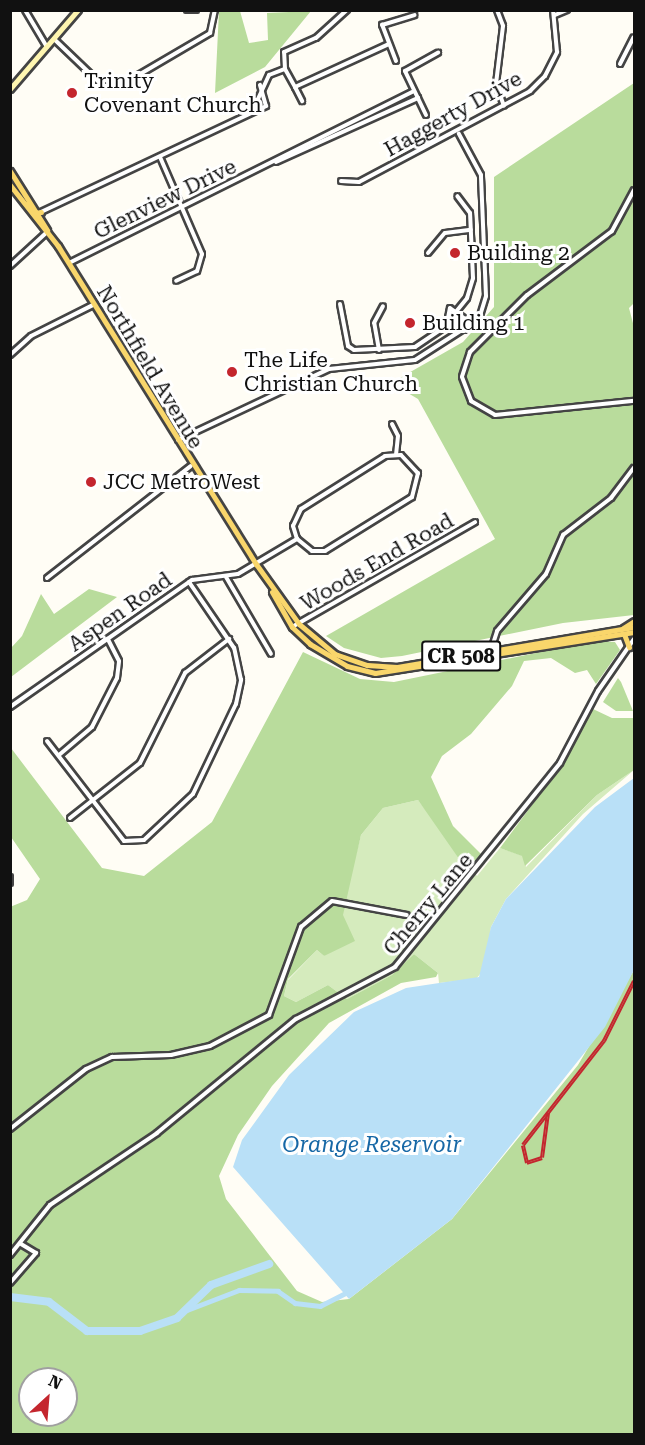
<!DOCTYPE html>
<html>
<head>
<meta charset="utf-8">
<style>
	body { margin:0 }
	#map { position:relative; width:645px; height:1445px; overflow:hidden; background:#fffdf5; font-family:"Roboto Serif",serif }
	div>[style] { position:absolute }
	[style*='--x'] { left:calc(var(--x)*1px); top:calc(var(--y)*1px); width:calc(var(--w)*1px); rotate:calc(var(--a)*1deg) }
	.green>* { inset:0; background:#d5ebbd }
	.forest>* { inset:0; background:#b9dc9c }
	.water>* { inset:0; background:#b9e0f7 }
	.canal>* { height:4.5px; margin:-2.25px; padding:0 2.25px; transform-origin:2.25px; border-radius:2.25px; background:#b9e0f7 }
	.river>* { height:8px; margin:-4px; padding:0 4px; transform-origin:4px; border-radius:4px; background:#b9e0f7 }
	.roads { filter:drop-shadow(2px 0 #444) drop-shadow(-2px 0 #444) drop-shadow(0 2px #444) drop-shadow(0 -2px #444) }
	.street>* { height:4px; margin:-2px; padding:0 2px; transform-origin:2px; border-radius:2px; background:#fff }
	.secondary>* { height:4.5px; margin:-2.25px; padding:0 2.25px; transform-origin:2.25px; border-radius:2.25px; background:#fff6b0 }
	.primary>* { height:5px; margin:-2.5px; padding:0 2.5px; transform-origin:2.5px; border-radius:2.5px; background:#f9d66b }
	.rail>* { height:4px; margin-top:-2px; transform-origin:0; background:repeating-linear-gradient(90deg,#fff 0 4.5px,#c4262e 0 9px); box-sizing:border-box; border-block:2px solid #c4262e }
	.dots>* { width:16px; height:16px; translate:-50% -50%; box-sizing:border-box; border:3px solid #fff; border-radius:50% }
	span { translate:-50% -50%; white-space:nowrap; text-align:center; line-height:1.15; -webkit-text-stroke:6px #fff; paint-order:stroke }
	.shield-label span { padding:2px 4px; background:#fff; border:2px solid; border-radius:4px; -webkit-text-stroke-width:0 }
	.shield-label { font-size:20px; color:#111; font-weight:700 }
	.poi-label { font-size:21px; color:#111 }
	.left { translate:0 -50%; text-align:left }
	.street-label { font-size:21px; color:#111 }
	.water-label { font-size:22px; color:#1768a6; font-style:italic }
	.frame { position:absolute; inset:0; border:12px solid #111; pointer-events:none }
	.north { position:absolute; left:18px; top:1367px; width:60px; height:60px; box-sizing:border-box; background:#fff; border:2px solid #a0a0a0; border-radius:50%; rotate:26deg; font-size:16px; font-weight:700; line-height:24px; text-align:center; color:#111 }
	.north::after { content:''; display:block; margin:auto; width:21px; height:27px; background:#c4262e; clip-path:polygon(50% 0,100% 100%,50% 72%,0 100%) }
</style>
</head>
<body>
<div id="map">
	<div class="green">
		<i style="clip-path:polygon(634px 770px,583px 814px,506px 899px,491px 927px,486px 967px,476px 979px,439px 983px,438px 973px,414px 954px,392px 975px,347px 999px,328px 985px,296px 1002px,284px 996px,288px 980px,317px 950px,324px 956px,332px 949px,361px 835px,383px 808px,418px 800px,477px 876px,500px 848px,523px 856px,526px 867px,597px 795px)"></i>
	</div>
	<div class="forest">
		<i style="clip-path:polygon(219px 11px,240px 11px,249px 43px,268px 40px,267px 13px,311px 11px,265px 67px,215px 93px)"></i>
		<i style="clip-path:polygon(634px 83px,634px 303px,629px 308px,634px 327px,634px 615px,563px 623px,402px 656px,381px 658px,344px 648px,326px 636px,495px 539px,418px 399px,391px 383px,463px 342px,494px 307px,494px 177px)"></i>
		<i style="clip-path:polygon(89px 589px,117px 597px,11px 677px,11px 648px,22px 636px,41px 594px,54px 614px)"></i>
		<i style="clip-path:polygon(evenodd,594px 641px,615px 642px,620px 650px,596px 684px,587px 670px,575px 673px,551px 658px,524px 661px,512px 686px,471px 734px,442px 756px,431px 777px,453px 826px,483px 856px,478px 860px,464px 866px,418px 800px,383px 808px,361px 835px,343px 915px,355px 941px,324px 956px,317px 950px,288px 979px,284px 996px,296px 1002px,328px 985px,347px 999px,392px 975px,414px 954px,438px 973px,436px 977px,401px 983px,329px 1023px,272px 1086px,238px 1135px,219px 1176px,226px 1199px,297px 1291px,322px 1302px,349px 1299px,452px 1219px,578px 1065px,634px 970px,634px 1434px,11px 1434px,10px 907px,27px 900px,40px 879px,11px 837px,11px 748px,102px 868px,144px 876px,212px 822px,303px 652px,360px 679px,394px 682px,594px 641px,30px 1379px,66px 1379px,66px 1415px,30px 1415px,30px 1379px)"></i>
		<i style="clip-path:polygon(618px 678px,621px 682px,633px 711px,616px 711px,603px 702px)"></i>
		<i style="clip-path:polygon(593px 709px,612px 718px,634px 718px,634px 770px,597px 795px,525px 866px,522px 856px,500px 848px,567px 758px)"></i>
	</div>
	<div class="water">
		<i style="clip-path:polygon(634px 778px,634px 970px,605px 1027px,452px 1219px,349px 1299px,233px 1167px,242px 1140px,289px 1075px,354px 1012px,406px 988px,479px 977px,491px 927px,506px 899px,595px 807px)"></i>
	</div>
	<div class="canal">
		<i style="--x:187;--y:1310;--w:56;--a:-21"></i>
		<i style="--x:239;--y:1290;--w:39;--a:1"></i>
		<i style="--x:278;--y:1291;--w:21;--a:35"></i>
		<i style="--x:295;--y:1303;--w:25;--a:7"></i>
		<i style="--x:320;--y:1306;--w:27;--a:-27"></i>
	</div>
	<div class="river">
		<i style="--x:10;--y:1297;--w:39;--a:7"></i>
		<i style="--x:49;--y:1302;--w:48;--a:37.3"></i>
		<i style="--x:87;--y:1331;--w:53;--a:0"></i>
		<i style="--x:140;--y:1331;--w:39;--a:-19"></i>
		<i style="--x:177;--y:1318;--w:47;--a:-44.1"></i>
		<i style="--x:211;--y:1285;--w:62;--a:-19.9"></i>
	</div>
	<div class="roads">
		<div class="street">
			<i style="--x:25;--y:10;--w:43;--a:59.3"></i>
			<i style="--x:187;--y:10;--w:9;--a:0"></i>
			<i style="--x:497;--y:10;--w:17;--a:69"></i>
			<i style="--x:503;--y:26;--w:58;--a:96.9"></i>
			<i style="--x:496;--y:84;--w:23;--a:70"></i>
			<i style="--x:555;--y:15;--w:13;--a:-23"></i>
			<i style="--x:54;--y:39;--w:68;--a:43.8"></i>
			<i style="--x:103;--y:86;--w:15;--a:4"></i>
			<i style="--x:118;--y:87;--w:107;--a:-30.4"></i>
			<i style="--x:210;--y:33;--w:24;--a:-78"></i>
			<i style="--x:396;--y:61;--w:39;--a:-111"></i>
			<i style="--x:382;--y:25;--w:34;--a:-17"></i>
			<i style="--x:620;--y:64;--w:30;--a:-63"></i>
			<i style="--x:285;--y:69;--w:17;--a:-93"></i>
			<i style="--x:284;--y:52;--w:35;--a:-24"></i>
			<i style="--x:316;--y:38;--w:42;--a:-42.1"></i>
			<i style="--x:295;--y:87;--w:16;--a:63"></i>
			<i style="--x:252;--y:112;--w:41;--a:-65.3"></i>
			<i style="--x:269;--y:75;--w:17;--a:-21"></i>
			<i style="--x:285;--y:69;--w:21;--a:61"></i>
			<i style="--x:295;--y:87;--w:103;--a:-24.6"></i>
			<i style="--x:426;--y:115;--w:49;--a:-115.5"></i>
			<i style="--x:405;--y:71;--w:38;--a:-29"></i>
			<i style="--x:160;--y:157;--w:106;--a:66.6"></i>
			<i style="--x:202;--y:254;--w:18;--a:106"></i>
			<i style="--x:197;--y:271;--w:23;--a:155"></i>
			<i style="--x:276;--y:162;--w:156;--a:-24.3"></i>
			<i style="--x:341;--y:181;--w:18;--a:3"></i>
			<i style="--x:359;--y:182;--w:194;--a:-28"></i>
			<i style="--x:530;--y:91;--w:21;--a:-45"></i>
			<i style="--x:545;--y:76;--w:27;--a:-63"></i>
			<i style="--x:557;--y:52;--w:42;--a:-95.4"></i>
			<i style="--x:634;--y:190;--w:47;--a:118.2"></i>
			<i style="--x:612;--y:231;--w:106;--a:143"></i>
			<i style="--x:527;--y:295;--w:81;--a:135"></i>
			<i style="--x:470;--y:352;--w:26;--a:108"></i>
			<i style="--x:462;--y:377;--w:26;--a:69"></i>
			<i style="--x:471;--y:401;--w:28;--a:30"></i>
			<i style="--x:495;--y:415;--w:140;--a:-5.8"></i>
			<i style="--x:41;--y:212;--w:249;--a:-25.2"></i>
			<i style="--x:266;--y:106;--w:22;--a:-106"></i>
			<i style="--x:428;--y:253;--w:26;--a:-50"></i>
			<i style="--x:445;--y:233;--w:26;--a:-7"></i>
			<i style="--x:69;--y:263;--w:385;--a:-26.5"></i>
			<i style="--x:10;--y:266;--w:50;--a:-42.6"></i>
			<i style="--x:340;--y:304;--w:43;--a:79.2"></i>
			<i style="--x:348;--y:346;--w:7;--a:34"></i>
			<i style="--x:354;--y:350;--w:61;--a:-2.8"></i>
			<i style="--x:415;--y:347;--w:32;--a:-34"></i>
			<i style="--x:442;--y:329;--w:40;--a:-51"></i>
			<i style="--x:467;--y:298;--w:21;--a:-73"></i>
			<i style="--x:473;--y:278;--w:65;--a:-92.6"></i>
			<i style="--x:470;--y:213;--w:21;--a:-127"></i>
			<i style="--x:464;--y:330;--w:20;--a:-143"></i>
			<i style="--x:448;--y:318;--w:10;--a:-79"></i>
			<i style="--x:450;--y:308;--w:27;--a:36"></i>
			<i style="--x:379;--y:350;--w:27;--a:-100"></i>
			<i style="--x:374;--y:323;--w:19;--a:-62"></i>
			<i style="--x:10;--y:355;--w:28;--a:-42"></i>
			<i style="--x:31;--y:336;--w:69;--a:-26.6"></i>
			<i style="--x:392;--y:424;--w:13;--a:63"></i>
			<i style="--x:398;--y:436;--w:18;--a:96"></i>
			<i style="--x:178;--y:440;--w:167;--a:-25.2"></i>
			<i style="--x:329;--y:369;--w:86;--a:-6"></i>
			<i style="--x:415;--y:360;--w:76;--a:-32.6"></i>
			<i style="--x:479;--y:319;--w:24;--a:-73"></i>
			<i style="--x:486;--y:296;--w:121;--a:-92.4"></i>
			<i style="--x:481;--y:175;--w:47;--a:-118.2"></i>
			<i style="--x:401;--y:455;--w:25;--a:47"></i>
			<i style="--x:418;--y:473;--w:25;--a:104"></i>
			<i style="--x:412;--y:497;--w:102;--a:148.2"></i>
			<i style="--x:325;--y:551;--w:13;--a:180"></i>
			<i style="--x:312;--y:551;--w:19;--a:-141"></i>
			<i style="--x:297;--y:539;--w:14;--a:-107"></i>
			<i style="--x:293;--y:526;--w:19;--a:-65"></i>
			<i style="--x:301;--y:509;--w:99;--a:-32.2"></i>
			<i style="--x:385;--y:456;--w:16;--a:-4"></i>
			<i style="--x:226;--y:577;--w:89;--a:59.7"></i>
			<i style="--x:47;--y:578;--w:182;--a:-37.9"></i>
			<i style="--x:292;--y:627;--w:211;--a:-29.8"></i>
			<i style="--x:491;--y:650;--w:20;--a:-72"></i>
			<i style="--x:497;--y:631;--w:75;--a:-49.3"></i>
			<i style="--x:546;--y:574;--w:43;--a:-66.4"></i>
			<i style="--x:563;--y:535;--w:61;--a:-37.6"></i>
			<i style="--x:611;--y:498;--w:38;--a:-53"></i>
			<i style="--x:10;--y:707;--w:222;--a:-34.9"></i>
			<i style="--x:192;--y:580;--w:46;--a:-7.4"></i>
			<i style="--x:238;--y:574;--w:69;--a:-30.7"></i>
			<i style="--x:47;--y:741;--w:126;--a:52.4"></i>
			<i style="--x:124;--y:841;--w:20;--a:-3"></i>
			<i style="--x:144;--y:840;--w:67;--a:-43.2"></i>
			<i style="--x:193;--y:794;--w:100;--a:-64.5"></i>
			<i style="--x:236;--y:704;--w:25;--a:-78"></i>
			<i style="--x:241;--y:680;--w:33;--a:-102"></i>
			<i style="--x:234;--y:648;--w:80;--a:-124.3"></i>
			<i style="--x:59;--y:755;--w:43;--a:-40.3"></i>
			<i style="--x:92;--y:727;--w:55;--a:-63"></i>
			<i style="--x:117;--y:678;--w:17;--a:-83"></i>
			<i style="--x:119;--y:661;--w:25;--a:-117"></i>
			<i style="--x:70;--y:818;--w:89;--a:-38.2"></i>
			<i style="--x:140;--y:763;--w:101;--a:-63.4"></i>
			<i style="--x:185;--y:673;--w:56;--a:-37.7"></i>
			<i style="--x:10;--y:877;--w:6;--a:90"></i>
			<i style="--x:10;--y:1129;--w:97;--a:-38.3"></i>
			<i style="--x:86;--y:1069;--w:29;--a:-25"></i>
			<i style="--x:112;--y:1057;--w:59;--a:-1.9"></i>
			<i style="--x:171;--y:1055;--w:40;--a:-13"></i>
			<i style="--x:210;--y:1046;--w:67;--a:-27.7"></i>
			<i style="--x:269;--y:1015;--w:94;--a:-70"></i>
			<i style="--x:301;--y:927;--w:40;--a:-40"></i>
			<i style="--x:332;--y:901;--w:76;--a:10.6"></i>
			<i style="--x:10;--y:1255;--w:64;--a:-51.3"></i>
			<i style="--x:50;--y:1205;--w:129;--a:-33.9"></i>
			<i style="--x:157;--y:1133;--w:180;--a:-39.4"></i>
			<i style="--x:296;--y:1019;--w:112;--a:-27.7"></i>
			<i style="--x:395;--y:967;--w:262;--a:-51"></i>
			<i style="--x:560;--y:763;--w:81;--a:-62.2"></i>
			<i style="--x:598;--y:691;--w:63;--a:-55.3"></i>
			<i style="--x:10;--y:1283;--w:40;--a:-49"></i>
			<i style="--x:36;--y:1253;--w:17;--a:-149"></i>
		</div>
		<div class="secondary">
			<i style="--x:10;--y:89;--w:104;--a:-49.3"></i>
		</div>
		<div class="primary">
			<i style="--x:10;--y:171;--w:70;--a:57.9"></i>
			<i style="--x:10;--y:185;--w:78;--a:51.8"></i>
			<i style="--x:58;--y:246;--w:375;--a:58.1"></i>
			<i style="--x:256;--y:564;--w:74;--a:54.4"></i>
			<i style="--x:299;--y:624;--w:47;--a:39.8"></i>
			<i style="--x:335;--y:654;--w:34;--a:19"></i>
			<i style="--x:367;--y:665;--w:30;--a:4"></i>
			<i style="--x:397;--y:667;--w:240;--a:-9.6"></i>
			<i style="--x:28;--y:203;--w:12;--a:55"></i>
			<i style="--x:35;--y:213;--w:6;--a:-9"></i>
			<i style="--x:272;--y:592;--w:40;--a:60.3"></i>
			<i style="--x:292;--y:627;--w:25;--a:43"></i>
			<i style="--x:310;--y:644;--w:43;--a:30.7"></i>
			<i style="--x:347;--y:666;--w:29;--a:14"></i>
			<i style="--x:375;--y:673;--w:262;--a:-9"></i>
			<i style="--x:623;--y:628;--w:13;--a:-32"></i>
			<i style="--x:624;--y:634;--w:14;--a:69"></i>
		</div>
	</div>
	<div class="rail">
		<i style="--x:548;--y:1113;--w:45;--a:97.6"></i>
		<i style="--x:542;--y:1158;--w:16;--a:162"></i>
		<i style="--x:527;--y:1163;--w:18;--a:-103"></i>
		<i style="--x:523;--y:1145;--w:132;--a:-52.1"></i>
		<i style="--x:604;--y:1041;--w:67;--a:-63.4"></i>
	</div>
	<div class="dots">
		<i style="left:72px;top:93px;background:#c4262e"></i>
		<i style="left:455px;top:253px;background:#c4262e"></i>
		<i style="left:410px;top:323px;background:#c4262e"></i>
		<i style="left:232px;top:372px;background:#c4262e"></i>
		<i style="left:91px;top:482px;background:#c4262e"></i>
	</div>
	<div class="shield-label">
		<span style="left:461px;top:656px">CR 508</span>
	</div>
	<div class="poi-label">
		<span class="left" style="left:84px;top:93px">Trinity<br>Covenant Church</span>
		<span class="left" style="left:467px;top:253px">Building 2</span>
		<span class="left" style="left:422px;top:323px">Building 1</span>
		<span class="left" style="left:244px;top:372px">The Life<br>Christian Church</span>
		<span class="left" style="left:103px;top:482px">JCC MetroWest</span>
	</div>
	<div class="street-label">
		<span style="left:453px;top:114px;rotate:-29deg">Haggerty Drive</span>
		<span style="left:165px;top:199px;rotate:-26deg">Glenview Drive</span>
		<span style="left:150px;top:367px;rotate:59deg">Northfield Avenue</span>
		<span style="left:377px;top:562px;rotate:-30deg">Woods End Road</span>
		<span style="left:120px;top:612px;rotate:-35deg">Aspen Road</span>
		<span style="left:428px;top:904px;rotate:-50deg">Cherry Lane</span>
	</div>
	<div class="water-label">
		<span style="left:372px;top:1145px">Orange Reservoir</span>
	</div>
	<div class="frame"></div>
	<div class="north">N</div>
</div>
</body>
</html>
